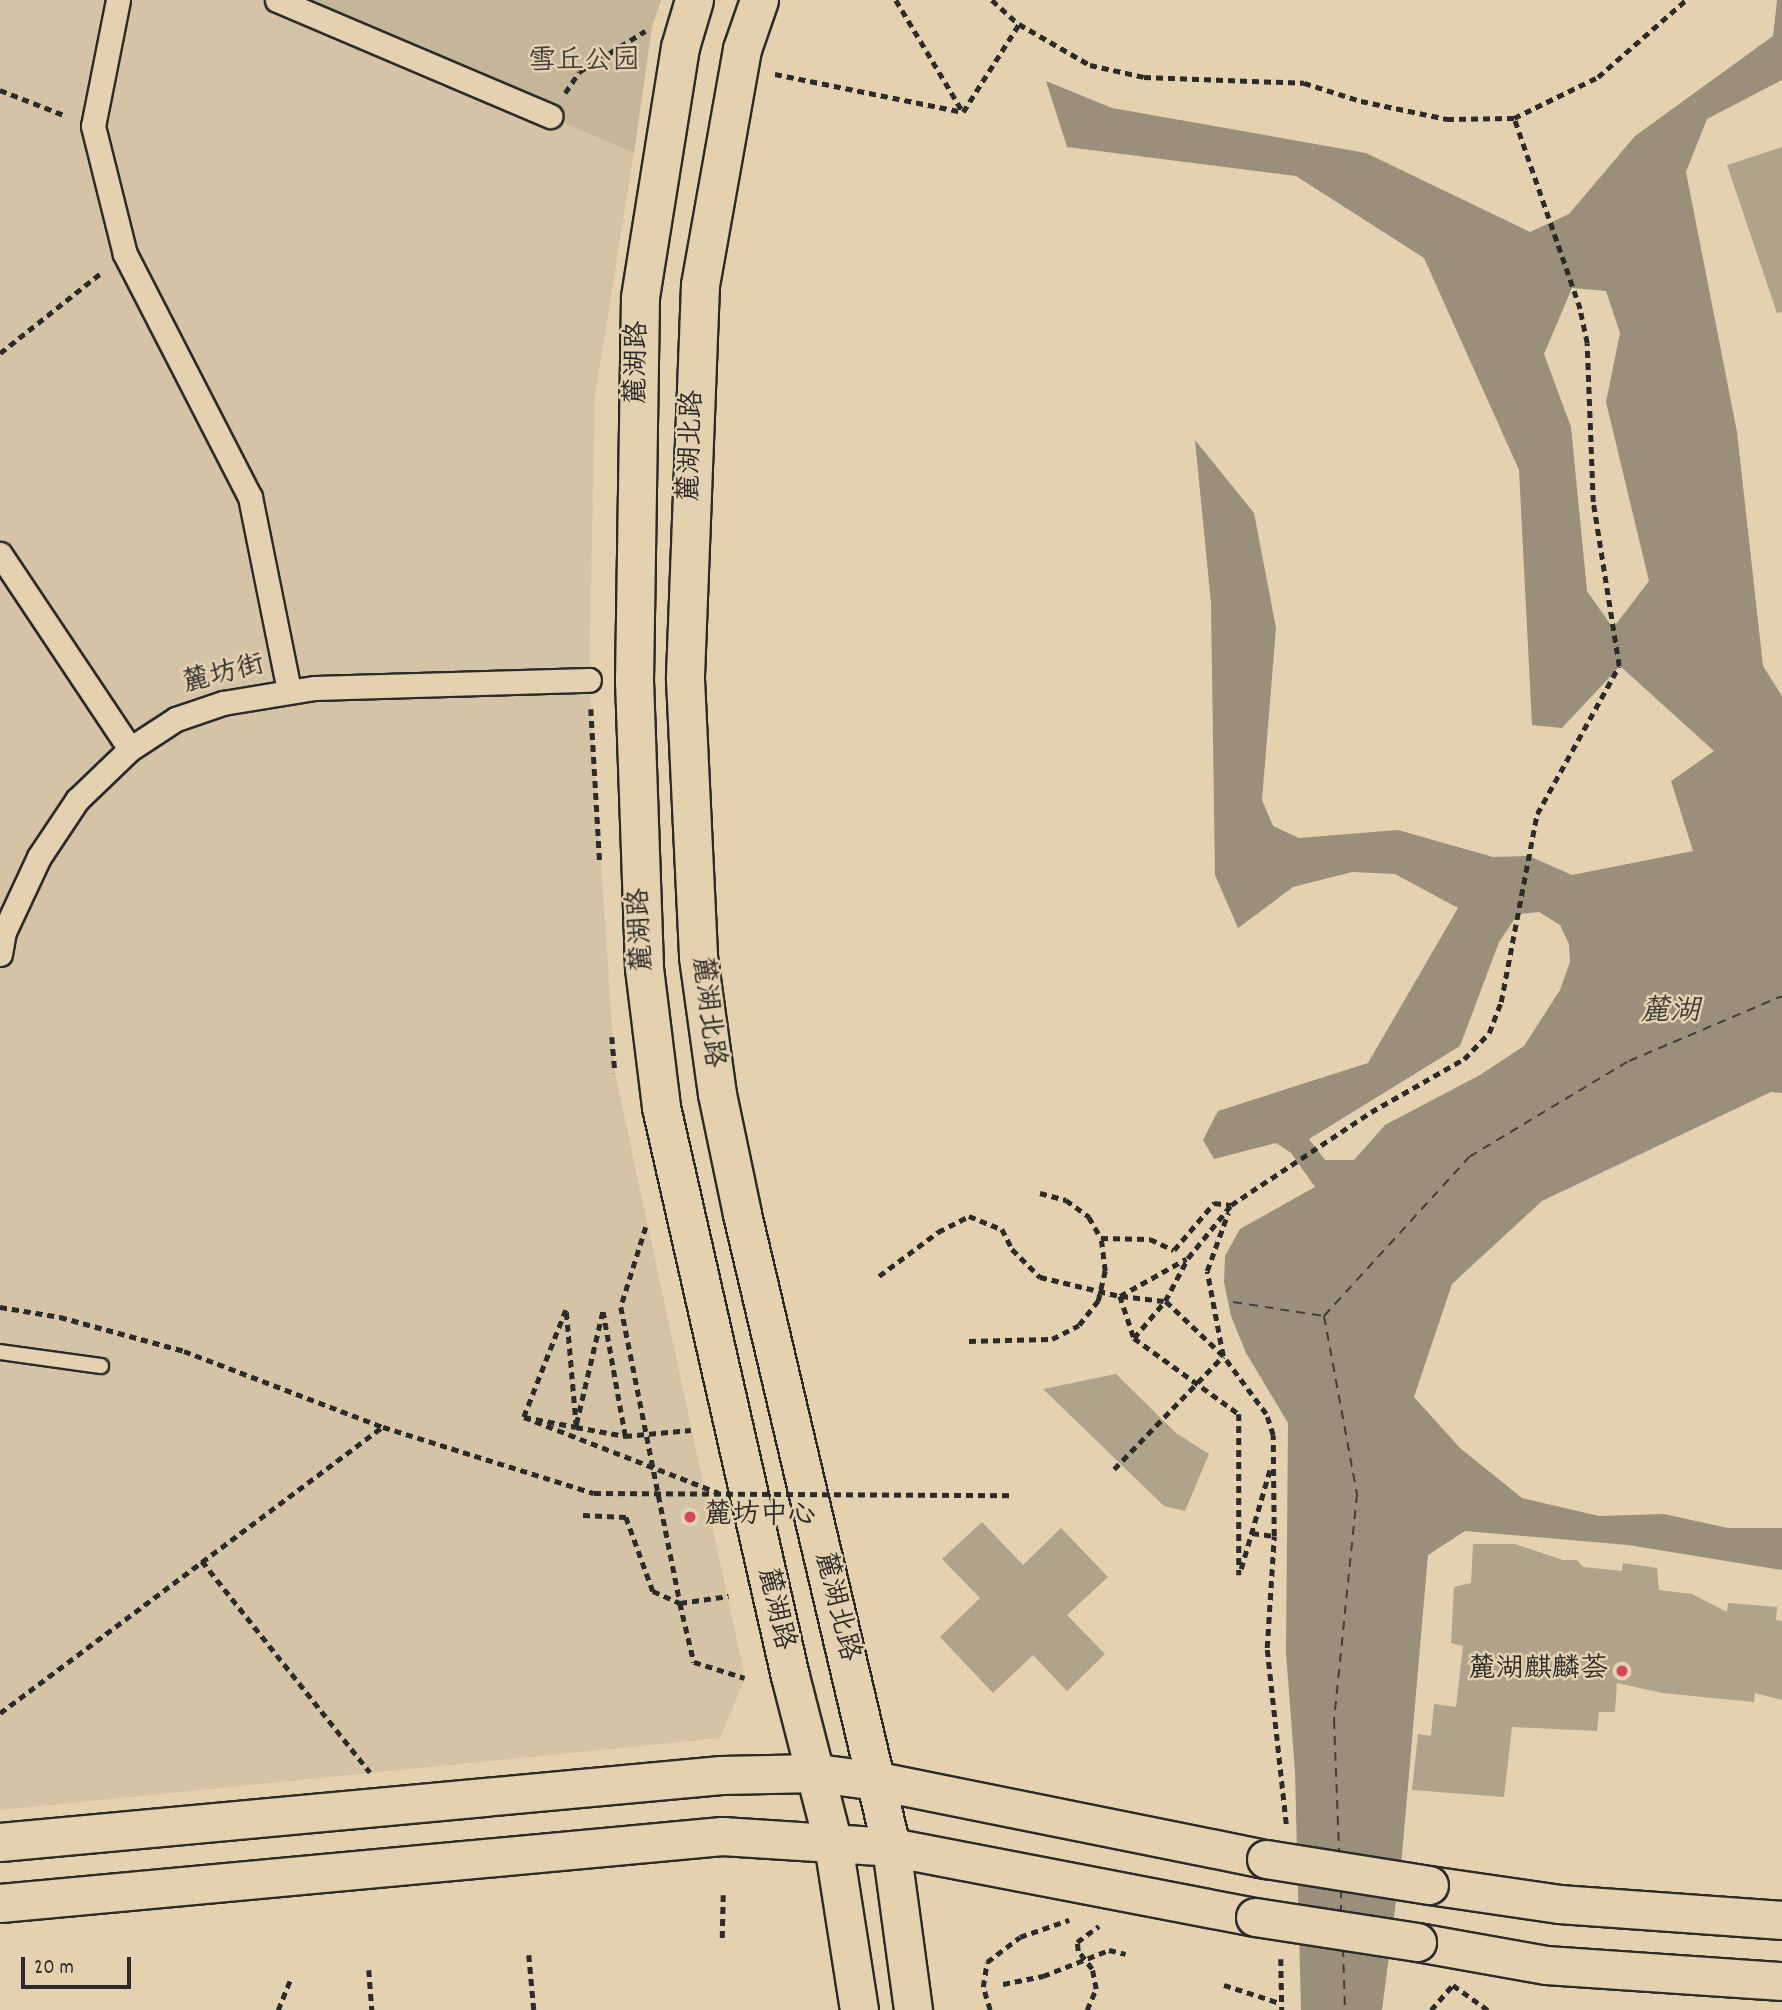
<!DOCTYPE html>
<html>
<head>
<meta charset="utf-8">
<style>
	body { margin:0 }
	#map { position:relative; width:1782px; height:2010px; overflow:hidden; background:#e4d1af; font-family:Dekko,"LXGW WenKai TC",sans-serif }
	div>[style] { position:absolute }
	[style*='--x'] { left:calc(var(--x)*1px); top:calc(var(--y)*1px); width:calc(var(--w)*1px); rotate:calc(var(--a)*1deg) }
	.built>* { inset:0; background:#d4c3a4 }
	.green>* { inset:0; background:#c6b699 }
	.water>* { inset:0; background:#9a8f7a }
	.ferry>* { height:2px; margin-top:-1px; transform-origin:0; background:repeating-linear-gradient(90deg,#413f3b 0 9px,transparent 0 16px) }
	.building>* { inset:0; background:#b0a38b }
	.path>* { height:4.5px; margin-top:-2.25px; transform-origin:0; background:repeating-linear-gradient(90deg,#2b2b2b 0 7px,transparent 0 12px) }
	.roads { filter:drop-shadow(2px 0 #2b2b2b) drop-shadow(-2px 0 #2b2b2b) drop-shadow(0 2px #2b2b2b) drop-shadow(0 -2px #2b2b2b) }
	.service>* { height:14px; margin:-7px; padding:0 7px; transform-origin:7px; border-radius:7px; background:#e4d1af }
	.pedestrian>* { height:23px; margin:-11.5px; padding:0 11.5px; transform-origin:11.5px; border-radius:11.5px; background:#e4d1af }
	.tertiary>* { height:37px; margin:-18.5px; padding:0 18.5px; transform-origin:18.5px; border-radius:18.5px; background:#e4d1af }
	.path-bridge>* { height:4.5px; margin-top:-2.25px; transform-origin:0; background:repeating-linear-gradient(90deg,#2b2b2b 0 7px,transparent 0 12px) }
	.bridges { filter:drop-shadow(2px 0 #2b2b2b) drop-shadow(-2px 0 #2b2b2b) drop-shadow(0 2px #2b2b2b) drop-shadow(0 -2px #2b2b2b) }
	.tertiary-bridge>* { height:37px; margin:-18.5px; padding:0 18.5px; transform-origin:18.5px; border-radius:18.5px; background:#e4d1af }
	.dots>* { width:19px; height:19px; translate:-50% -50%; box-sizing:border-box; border:4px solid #e4d1af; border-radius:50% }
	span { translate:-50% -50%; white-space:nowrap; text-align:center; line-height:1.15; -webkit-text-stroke:5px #e4d1af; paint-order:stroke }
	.park-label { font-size:28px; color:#42403c }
	.street-label { font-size:28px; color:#2b2b2b }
	.poi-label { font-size:28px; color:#2b2b2b }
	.left { translate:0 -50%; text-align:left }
	.right { translate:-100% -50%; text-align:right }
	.water-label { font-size:30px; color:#413f3b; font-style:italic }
	.scale { position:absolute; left:21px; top:1957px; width:110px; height:32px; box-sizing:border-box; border:4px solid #2b2b2b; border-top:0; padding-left:9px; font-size:21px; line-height:24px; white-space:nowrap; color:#2b2b2b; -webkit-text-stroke:5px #e4d1af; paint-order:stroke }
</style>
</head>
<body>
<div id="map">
	<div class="built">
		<i style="clip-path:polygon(0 0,277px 0,634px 153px,595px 395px,589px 680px,615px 1073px,745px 1678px,720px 1738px,0 1810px)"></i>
	</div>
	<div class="green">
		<i style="clip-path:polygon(277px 0,661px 0,652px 27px,634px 153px)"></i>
	</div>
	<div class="water">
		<i style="clip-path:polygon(evenodd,1777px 0,1782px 0,1782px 80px,1707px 119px,1686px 172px,1737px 432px,1763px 666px,1782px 696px,1782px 1093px,1771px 1092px,1542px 1201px,1452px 1284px,1414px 1397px,1460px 1448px,1522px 1498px,1599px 1516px,1664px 1514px,1728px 1528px,1782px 1528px,1782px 1570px,1628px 1545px,1465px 1531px,1428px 1555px,1402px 1855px,1382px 2010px,1301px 2010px,1295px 1772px,1286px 1652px,1288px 1423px,1246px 1353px,1231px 1316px,1224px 1282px,1225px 1256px,1240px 1229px,1315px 1187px,1291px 1153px,1276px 1143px,1214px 1159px,1203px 1140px,1218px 1111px,1368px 1063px,1458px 908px,1395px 874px,1352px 872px,1293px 887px,1238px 928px,1215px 875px,1211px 603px,1195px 440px,1254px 513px,1276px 628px,1262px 800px,1273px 826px,1299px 838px,1398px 830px,1493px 857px,1529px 856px,1572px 875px,1693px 851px,1671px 781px,1714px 751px,1620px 666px,1562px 728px,1532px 725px,1519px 470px,1424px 258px,1296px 176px,1067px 147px,1046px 81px,1112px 108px,1366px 153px,1530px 232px,1569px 214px,1635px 136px,1773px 36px,1777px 0,1572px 288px,1606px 291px,1620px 333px,1606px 402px,1649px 581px,1613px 628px,1587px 591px,1571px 427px,1544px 354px,1572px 288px,1777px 0,1539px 912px,1560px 925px,1569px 944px,1570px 962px,1560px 990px,1524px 1046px,1480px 1075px,1385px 1125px,1354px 1160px,1325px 1160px,1309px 1139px,1460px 1046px,1499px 942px,1518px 914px,1539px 912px)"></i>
	</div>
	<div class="ferry">
		<i style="--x:1233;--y:1302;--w:92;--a:8.7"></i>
		<i style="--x:1324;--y:1316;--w:215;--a:-47.6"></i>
		<i style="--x:1469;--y:1157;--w:187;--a:-31"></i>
		<i style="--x:1629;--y:1061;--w:166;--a:-23"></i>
		<i style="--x:1324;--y:1316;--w:181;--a:79.5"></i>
		<i style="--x:1357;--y:1494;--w:227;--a:95.8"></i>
		<i style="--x:1334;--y:1720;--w:132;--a:87.8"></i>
		<i style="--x:1341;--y:1889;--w:22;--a:90"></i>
		<i style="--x:1343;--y:1948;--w:62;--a:88.2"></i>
	</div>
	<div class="building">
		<i style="clip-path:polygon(1782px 147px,1782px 312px,1777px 313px,1727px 165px)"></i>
		<i style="clip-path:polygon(1116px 1374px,1176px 1433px,1209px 1454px,1185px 1511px,1164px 1506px,1043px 1389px)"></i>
		<i style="clip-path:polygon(982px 1522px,1023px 1565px,1061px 1528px,1108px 1577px,1067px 1615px,1105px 1654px,1067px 1691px,1033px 1655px,993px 1693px,940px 1637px,980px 1598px,942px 1559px)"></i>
		<i style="clip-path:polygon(1473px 1544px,1515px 1544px,1563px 1560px,1577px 1560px,1583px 1567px,1622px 1571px,1623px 1563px,1657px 1568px,1659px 1590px,1692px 1594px,1727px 1612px,1728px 1603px,1777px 1607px,1776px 1620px,1782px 1621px,1782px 1700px,1755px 1693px,1754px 1702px,1662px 1693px,1617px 1683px,1615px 1712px,1599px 1712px,1597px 1731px,1512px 1727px,1504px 1797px,1412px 1790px,1418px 1734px,1431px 1736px,1434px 1704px,1456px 1707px,1463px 1646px,1451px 1643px,1454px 1587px,1471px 1583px)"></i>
	</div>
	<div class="path">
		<i style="--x:896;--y:0;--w:131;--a:59.1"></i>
		<i style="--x:992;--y:0;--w:36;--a:42"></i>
		<i style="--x:1019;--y:24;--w:82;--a:30"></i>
		<i style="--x:1090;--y:65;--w:55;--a:12.5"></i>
		<i style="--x:1144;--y:77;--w:160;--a:2.1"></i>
		<i style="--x:1304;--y:83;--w:60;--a:17.5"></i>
		<i style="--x:1361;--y:101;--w:88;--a:11.8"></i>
		<i style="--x:1447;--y:119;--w:67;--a:-0.9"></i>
		<i style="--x:1514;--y:118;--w:93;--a:-26"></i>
		<i style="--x:1598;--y:77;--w:117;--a:-41.2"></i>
		<i style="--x:775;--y:74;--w:192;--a:11.4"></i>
		<i style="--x:963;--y:112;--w:104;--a:-57.5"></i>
		<i style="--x:0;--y:90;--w:69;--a:21.3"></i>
		<i style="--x:565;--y:93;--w:25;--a:-56"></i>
		<i style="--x:579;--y:72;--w:78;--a:-31.8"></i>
		<i style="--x:0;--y:353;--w:129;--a:-38.4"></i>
		<i style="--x:591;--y:709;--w:155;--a:86.7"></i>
		<i style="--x:612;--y:1037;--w:36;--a:85"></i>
		<i style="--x:1040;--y:1193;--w:27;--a:15"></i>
		<i style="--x:1066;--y:1200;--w:29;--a:36"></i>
		<i style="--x:1089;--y:1217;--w:24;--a:60"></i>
		<i style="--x:1101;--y:1238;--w:49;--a:1.2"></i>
		<i style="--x:1150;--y:1239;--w:26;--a:25"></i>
		<i style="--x:1174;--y:1250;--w:62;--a:-49.6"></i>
		<i style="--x:1214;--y:1203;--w:17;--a:7"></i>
		<i style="--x:646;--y:1227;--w:84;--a:107.4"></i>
		<i style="--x:621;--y:1307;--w:302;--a:78.7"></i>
		<i style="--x:680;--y:1603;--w:61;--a:76.7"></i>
		<i style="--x:694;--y:1662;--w:53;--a:17.4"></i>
		<i style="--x:879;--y:1276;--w:74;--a:-36.7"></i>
		<i style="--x:938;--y:1232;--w:35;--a:-27"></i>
		<i style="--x:969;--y:1216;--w:35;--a:22"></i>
		<i style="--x:1002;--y:1229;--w:22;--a:63"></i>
		<i style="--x:1012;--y:1249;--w:40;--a:45"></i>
		<i style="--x:1040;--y:1277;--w:82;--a:13.4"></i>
		<i style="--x:1120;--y:1296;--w:44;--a:71.6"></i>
		<i style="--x:1134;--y:1338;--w:48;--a:-50"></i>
		<i style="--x:1120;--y:1296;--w:76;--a:-29.3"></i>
		<i style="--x:1121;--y:1296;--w:43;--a:6.6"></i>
		<i style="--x:0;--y:1307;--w:61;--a:9.5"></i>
		<i style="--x:60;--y:1317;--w:129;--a:15.3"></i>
		<i style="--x:184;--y:1351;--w:213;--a:20.9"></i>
		<i style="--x:383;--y:1427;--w:221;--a:17.4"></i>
		<i style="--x:1134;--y:1338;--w:130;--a:35.9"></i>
		<i style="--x:1239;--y:1414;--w:161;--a:90"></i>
		<i style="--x:969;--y:1341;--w:83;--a:-1.4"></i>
		<i style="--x:1052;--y:1339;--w:30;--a:-27"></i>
		<i style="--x:1223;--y:1356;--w:86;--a:-100.7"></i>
		<i style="--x:1207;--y:1271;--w:62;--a:-70.1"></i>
		<i style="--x:625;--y:1436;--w:126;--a:-100.1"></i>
		<i style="--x:603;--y:1312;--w:118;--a:103.2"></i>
		<i style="--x:576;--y:1427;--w:117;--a:-94.9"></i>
		<i style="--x:566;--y:1310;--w:115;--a:111.4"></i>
		<i style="--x:524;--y:1417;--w:53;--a:10.9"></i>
		<i style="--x:576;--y:1427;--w:50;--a:10.4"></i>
		<i style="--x:625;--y:1436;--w:66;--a:-5.2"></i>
		<i style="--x:1114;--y:1469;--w:157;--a:-46"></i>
		<i style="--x:583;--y:1515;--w:43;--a:2.7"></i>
		<i style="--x:626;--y:1517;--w:79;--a:70"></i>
		<i style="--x:653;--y:1591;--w:30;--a:24"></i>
		<i style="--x:680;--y:1603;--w:49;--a:-8.3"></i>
		<i style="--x:1252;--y:1533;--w:22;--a:8"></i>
		<i style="--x:202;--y:1561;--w:270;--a:51.5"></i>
		<i style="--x:1241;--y:1569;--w:107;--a:-73.8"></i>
		<i style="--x:0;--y:1713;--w:478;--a:-36.8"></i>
		<i style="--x:1286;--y:1824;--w:177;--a:-96.2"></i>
		<i style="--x:1267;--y:1648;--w:112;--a:-86.4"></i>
		<i style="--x:1274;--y:1536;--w:101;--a:-90.6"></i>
		<i style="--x:1273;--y:1435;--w:22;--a:-108"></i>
		<i style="--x:1266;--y:1414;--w:72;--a:-126.6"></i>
		<i style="--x:1223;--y:1356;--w:80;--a:-136.5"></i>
		<i style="--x:1165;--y:1301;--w:49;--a:-61.9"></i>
		<i style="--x:1188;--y:1258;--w:68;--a:-50.9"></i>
		<i style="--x:1231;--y:1205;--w:168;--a:-33.6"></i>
		<i style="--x:1371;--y:1112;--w:107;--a:-29.7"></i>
		<i style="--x:1464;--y:1059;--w:36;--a:-46"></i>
		<i style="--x:1489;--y:1033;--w:33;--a:-69"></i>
		<i style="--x:1501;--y:1002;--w:191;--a:-79.2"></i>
		<i style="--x:1537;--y:814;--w:169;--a:-61"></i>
		<i style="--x:1619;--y:666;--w:166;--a:-99"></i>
		<i style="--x:1593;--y:502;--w:159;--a:-92.2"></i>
		<i style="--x:1587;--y:343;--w:35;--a:-102"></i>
		<i style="--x:1580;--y:309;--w:202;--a:-109.1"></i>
		<i style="--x:722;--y:1938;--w:43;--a:-88.7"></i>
		<i style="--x:529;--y:1955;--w:55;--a:84.8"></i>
		<i style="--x:1281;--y:1959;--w:51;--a:88.9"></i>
		<i style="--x:369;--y:1970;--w:40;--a:85.7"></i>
		<i style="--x:1003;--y:1984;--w:41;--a:-11.3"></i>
		<i style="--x:1043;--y:1976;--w:71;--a:-21.5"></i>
		<i style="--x:1109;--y:1950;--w:17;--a:13"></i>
		<i style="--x:1224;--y:1985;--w:59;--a:17.8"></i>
		<i style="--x:278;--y:2010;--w:35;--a:-68"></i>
		<i style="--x:990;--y:2010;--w:24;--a:-107"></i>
		<i style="--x:983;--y:1987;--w:25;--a:-81"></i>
		<i style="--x:987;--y:1962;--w:41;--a:-37.1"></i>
		<i style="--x:1020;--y:1937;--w:52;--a:-19.1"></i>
		<i style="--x:1087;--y:2010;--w:23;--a:-67"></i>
		<i style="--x:1096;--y:1989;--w:20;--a:-101"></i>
		<i style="--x:1092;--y:1969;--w:23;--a:-128"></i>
		<i style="--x:1078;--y:1951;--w:9;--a:-96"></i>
		<i style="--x:1077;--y:1942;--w:27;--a:-36"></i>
		<i style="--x:1431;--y:2010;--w:33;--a:-49"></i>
		<i style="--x:1453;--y:1985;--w:43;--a:35.5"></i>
	</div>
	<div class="roads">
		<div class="service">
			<i style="--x:0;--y:1352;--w:102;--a:7.9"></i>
		</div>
		<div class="pedestrian">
			<i style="--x:118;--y:0;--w:128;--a:101.2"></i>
			<i style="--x:93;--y:126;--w:132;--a:76"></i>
			<i style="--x:125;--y:254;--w:273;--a:62.8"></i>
			<i style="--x:250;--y:497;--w:198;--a:78.6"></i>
			<i style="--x:277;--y:0;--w:297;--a:23"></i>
			<i style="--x:0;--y:554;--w:234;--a:56.3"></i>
			<i style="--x:0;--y:954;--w:22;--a:-80"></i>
			<i style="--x:4;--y:932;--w:83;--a:-65"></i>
			<i style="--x:39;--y:857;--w:69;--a:-56.3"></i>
			<i style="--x:77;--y:800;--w:74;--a:-43.9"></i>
			<i style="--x:130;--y:749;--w:55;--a:-33.1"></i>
			<i style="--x:176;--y:719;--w:50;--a:-18.8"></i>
			<i style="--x:223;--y:703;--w:93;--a:-9.3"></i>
			<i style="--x:315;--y:688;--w:274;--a:-1.7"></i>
		</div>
		<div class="tertiary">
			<i style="--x:694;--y:0;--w:49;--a:106.6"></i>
			<i style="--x:680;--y:47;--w:254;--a:99.1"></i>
			<i style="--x:640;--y:298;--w:382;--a:90.9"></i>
			<i style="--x:634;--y:680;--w:288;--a:88"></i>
			<i style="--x:644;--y:968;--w:140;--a:83"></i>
			<i style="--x:661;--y:1107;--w:583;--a:77.23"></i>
			<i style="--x:790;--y:1676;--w:173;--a:75.6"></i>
			<i style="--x:833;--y:1844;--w:168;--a:81.1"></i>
			<i style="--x:759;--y:0;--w:52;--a:109.1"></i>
			<i style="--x:742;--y:49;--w:240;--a:100.1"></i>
			<i style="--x:700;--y:285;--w:394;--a:92.2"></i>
			<i style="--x:685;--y:679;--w:278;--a:87.3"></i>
			<i style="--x:698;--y:957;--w:138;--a:82.1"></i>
			<i style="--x:717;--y:1094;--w:123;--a:78.2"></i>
			<i style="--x:742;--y:1214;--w:650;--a:76.75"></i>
			<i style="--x:891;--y:1847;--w:164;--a:82.3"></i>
			<i style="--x:0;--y:1842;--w:724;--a:-5.31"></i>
			<i style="--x:721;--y:1775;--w:96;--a:-1.2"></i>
			<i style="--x:817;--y:1773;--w:62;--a:7.5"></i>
			<i style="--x:878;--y:1781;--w:396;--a:11.4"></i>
			<i style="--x:1429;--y:1885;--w:131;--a:8.3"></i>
			<i style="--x:1559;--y:1904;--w:224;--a:4.1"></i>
			<i style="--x:0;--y:1903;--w:725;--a:-5.3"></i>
			<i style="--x:722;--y:1836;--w:169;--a:3.7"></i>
			<i style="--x:891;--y:1847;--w:371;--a:10.9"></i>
			<i style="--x:1417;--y:1942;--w:131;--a:10.1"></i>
			<i style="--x:1546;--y:1965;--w:237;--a:3.9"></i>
		</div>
	</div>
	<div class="path-bridge">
		<i style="--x:1079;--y:1325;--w:31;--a:-52"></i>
		<i style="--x:1098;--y:1301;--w:31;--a:-77"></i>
		<i style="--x:1105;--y:1271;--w:33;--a:-97"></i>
		<i style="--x:524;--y:1417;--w:209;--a:21.3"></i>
		<i style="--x:594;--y:1493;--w:420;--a:0.3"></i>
	</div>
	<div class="bridges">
		<div class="tertiary-bridge">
			<i style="--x:1266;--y:1859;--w:165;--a:9.1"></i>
			<i style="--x:1255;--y:1917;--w:164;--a:8.8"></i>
		</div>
	</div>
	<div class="dots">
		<i style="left:690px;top:1517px;background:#d1495b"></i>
		<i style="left:1622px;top:1671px;background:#d1495b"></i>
	</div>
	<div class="park-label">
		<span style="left:584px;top:63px">雪丘公园</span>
	</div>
	<div class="street-label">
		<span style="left:639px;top:363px;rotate:-89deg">麓湖路</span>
		<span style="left:693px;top:446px;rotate:-88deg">麓湖北路</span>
		<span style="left:224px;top:676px;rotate:-14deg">麓坊街</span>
		<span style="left:643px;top:930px;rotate:-93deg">麓湖路</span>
		<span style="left:706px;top:1012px;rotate:83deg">麓湖北路</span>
		<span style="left:835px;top:1607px;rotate:76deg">麓湖北路</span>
		<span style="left:774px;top:1609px;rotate:77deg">麓湖路</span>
	</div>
	<div class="poi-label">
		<span class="left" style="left:704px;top:1517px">麓坊中心</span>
		<span class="right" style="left:1608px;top:1671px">麓湖麒麟荟</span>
	</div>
	<div class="water-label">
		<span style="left:1670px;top:1014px">麓湖</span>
	</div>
	<div class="scale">20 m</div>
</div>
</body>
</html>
